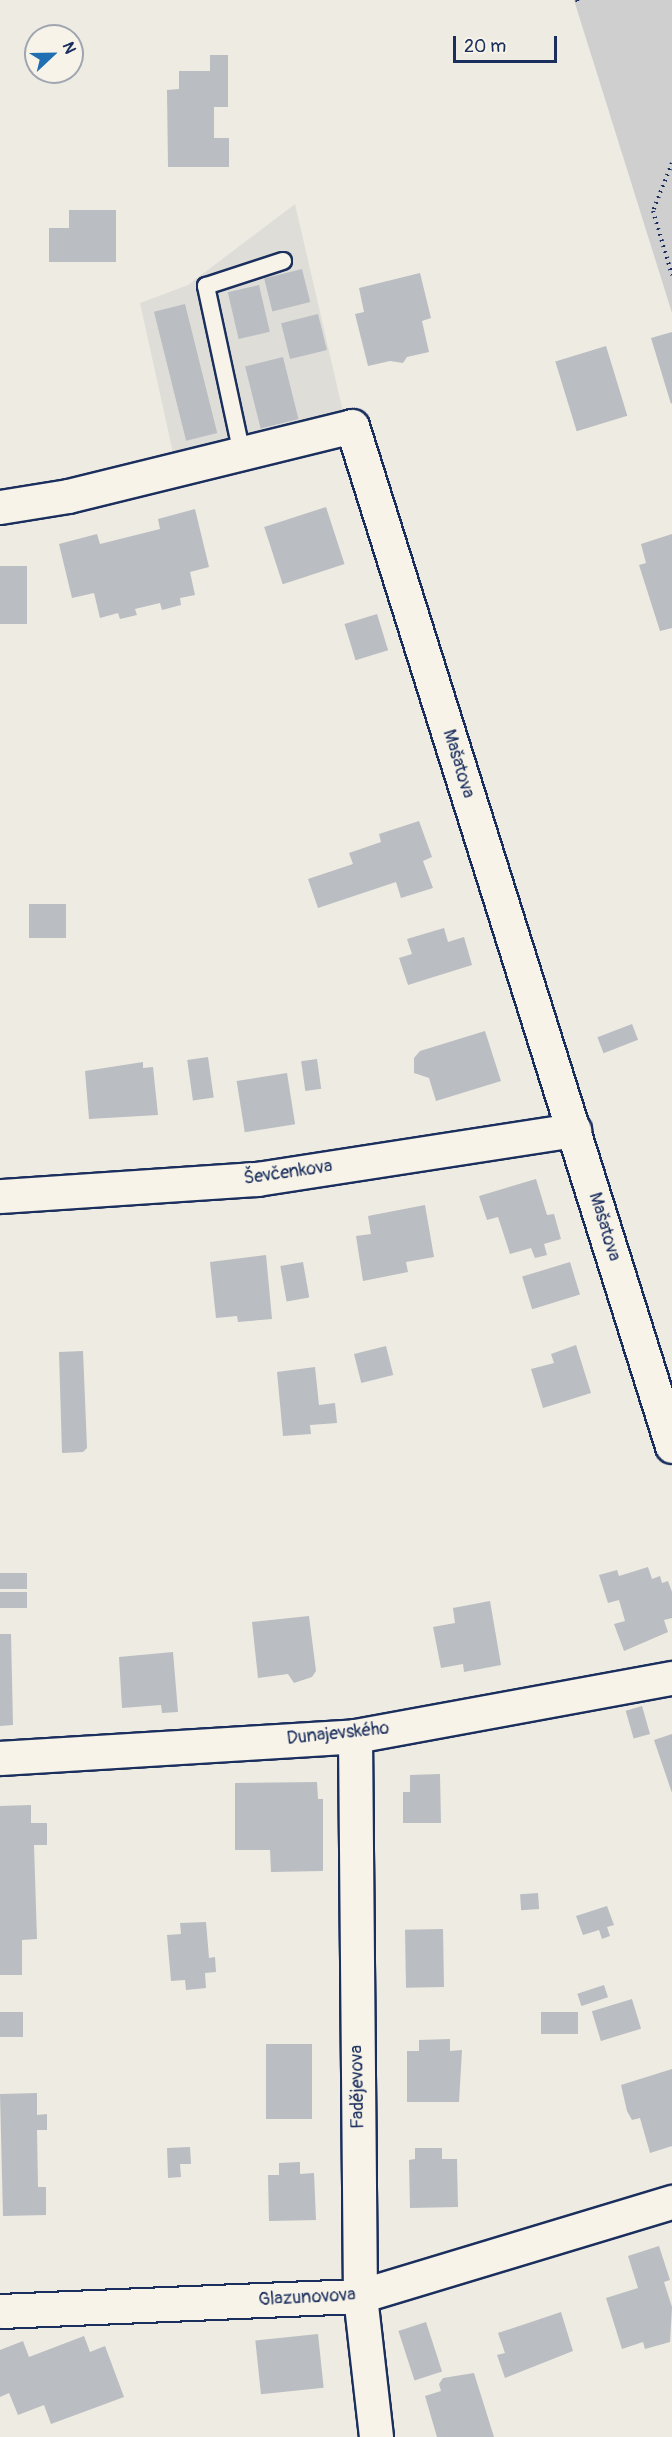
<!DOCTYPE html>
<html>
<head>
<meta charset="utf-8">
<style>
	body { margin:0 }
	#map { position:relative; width:672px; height:2437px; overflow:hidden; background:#eeebe2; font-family:Pangolin,sans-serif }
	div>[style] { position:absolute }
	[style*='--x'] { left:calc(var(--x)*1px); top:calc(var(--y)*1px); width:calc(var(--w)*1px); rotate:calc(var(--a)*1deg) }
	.built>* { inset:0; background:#deddd8 }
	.green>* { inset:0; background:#cfcfcf }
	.building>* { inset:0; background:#babdc2; transform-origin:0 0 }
	.path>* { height:4px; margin-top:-2px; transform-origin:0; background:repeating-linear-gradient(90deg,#1b2f5e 0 1.5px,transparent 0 6px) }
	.roads { filter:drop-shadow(2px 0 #1b2f5e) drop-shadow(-2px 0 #1b2f5e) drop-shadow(0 2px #1b2f5e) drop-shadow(0 -2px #1b2f5e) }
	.lane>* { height:16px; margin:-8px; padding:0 8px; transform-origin:8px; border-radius:8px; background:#f7f3e8 }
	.street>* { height:33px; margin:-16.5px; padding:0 16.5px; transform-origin:16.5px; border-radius:16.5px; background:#f7f3e8 }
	span { translate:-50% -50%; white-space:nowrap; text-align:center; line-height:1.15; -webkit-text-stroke:5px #f7f3e8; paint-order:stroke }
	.street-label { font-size:18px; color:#1b2f5e }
	.north { position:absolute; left:24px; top:24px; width:60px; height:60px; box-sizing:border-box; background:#f7f3e8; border:2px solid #9fa5b1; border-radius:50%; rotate:68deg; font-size:16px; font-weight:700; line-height:24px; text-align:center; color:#1b2f5e }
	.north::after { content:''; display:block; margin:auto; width:21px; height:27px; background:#1f6fb2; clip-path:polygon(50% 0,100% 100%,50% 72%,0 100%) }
	.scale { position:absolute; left:453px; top:36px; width:104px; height:27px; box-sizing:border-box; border:3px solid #1b2f5e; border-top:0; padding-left:8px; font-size:18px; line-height:21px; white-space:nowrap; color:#1b2f5e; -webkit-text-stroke:4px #f7f3e8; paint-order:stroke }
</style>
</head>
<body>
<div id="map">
	<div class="built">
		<i style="clip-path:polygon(295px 204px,344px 416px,175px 462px,140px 303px,188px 285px)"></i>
	</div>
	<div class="green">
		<i style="clip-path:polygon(574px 0,672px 0,672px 313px)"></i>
	</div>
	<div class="building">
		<i style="clip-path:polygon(210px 55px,228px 55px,228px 107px,214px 107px,214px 138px,229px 138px,229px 167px,168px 167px,167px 90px,179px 89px,179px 71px,210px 71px)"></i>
		<i style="clip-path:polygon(69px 210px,116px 210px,116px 262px,49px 262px,49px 228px,69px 228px)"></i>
		<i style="left:302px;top:269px;width:34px;height:39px;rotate:76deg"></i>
		<i style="clip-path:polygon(420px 273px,431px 318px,422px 321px,429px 352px,407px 357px,403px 363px,390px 361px,368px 366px,355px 314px,364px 312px,359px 288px)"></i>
		<i style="left:259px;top:285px;width:48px;height:32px;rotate:77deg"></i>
		<i style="left:185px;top:304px;width:133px;height:32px;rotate:76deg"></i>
		<i style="left:318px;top:314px;width:37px;height:38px;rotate:76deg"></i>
		<i style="clip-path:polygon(672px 332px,672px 403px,671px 404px,651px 338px)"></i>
		<i style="left:606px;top:346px;width:73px;height:53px;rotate:73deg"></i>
		<i style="left:283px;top:357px;width:64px;height:39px;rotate:76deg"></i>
		<i style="left:326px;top:507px;width:60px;height:65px;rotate:72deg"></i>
		<i style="clip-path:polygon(195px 509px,209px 567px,190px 572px,195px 595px,180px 598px,181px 605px,162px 610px,160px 603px,135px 609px,137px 615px,120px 619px,118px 613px,100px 618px,94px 593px,72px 598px,59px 544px,97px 534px,100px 544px,160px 529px,158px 519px)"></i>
		<i style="clip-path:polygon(672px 534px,672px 628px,660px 631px,639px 565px,646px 563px,641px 544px)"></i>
		<i style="left:0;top:566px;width:27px;height:58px"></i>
		<i style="left:377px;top:614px;width:38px;height:34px;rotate:73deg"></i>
		<i style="clip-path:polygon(419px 821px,432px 857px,423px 861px,433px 888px,401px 898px,396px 882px,318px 908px,308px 879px,353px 864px,349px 853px,381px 842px,379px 834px)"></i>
		<i style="left:66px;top:904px;width:34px;height:37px;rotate:90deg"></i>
		<i style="clip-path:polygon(444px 928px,448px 942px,464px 937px,472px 965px,408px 985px,399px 958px,412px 954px,407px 939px)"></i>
		<i style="left:632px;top:1024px;width:17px;height:37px;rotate:69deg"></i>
		<i style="clip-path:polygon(485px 1031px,501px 1081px,436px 1101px,429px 1078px,414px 1073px,414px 1058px,420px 1051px)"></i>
		<i style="left:208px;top:1057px;width:41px;height:21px;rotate:82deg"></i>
		<i style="left:317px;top:1059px;width:30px;height:16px;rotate:82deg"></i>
		<i style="clip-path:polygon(143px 1062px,143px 1068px,153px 1067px,158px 1115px,89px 1119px,85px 1071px)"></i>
		<i style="left:287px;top:1073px;width:52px;height:51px;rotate:81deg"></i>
		<i style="clip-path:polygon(536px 1179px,547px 1215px,554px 1214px,561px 1239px,544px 1244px,547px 1255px,535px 1258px,531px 1248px,510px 1254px,498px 1217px,487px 1220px,479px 1196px)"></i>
		<i style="clip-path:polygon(425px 1205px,434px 1257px,406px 1262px,408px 1272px,363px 1281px,356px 1236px,371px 1234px,368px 1216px)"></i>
		<i style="clip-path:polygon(266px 1255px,272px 1319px,238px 1322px,237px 1316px,216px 1318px,210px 1262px)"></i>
		<i style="left:303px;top:1262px;width:36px;height:23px;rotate:80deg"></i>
		<i style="left:570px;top:1262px;width:34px;height:50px;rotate:73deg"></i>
		<i style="clip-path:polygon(576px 1345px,591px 1393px,543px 1408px,531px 1369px,554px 1363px,551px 1354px)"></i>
		<i style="left:386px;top:1346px;width:30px;height:33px;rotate:76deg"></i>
		<i style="clip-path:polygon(83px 1351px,87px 1448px,83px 1452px,62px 1453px,59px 1352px)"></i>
		<i style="clip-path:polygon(315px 1367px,319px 1405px,335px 1403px,337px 1423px,310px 1425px,311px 1434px,283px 1436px,277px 1372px)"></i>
		<i style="clip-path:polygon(648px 1567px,652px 1579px,660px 1576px,662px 1583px,668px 1581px,672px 1592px,672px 1618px,664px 1620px,668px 1632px,624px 1651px,614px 1624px,625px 1621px,619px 1600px,608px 1603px,599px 1575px,617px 1570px,619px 1576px)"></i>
		<i style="left:0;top:1573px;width:27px;height:16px"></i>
		<i style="left:0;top:1592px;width:27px;height:16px"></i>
		<i style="clip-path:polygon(490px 1601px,501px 1665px,464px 1672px,463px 1664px,441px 1668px,433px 1627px,455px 1623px,453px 1608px)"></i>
		<i style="clip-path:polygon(309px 1616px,316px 1671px,312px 1677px,294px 1683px,288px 1674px,258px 1678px,252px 1622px)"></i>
		<i style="clip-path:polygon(0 1634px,11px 1634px,13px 1725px,0 1726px)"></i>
		<i style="clip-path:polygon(173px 1652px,178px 1712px,162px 1713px,161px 1705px,122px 1708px,119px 1657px)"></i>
		<i style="left:642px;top:1706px;width:29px;height:17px;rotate:74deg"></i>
		<i style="clip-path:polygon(672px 1734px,672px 1793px,654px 1740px)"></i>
		<i style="clip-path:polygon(440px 1774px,441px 1823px,403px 1823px,403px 1792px,410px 1792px,410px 1775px)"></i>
		<i style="clip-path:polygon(317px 1782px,318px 1799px,323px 1799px,323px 1871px,271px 1872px,270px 1850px,235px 1850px,235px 1783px)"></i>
		<i style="clip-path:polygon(31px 1805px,31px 1823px,47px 1823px,47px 1845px,34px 1845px,37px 1939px,22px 1940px,22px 1975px,0 1975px,0 1806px)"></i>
		<i style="left:538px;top:1893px;width:16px;height:18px;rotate:86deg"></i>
		<i style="clip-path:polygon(607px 1906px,614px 1925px,607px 1927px,610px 1936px,602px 1939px,599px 1930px,583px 1935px,576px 1916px)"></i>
		<i style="clip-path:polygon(206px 1922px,209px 1958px,215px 1957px,216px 1972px,205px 1973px,206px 1988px,186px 1990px,185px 1980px,171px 1981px,167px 1935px,181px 1934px,180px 1923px)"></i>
		<i style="left:443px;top:1929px;width:58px;height:38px;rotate:89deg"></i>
		<i style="left:604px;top:1985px;width:13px;height:28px;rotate:72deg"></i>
		<i style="left:632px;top:1999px;width:31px;height:42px;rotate:73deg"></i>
		<i style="left:0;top:2012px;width:23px;height:25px"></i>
		<i style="left:541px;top:2012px;width:37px;height:22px"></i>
		<i style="clip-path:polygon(450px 2039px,450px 2051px,462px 2050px,459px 2102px,407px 2102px,407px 2051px,419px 2051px,419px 2040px)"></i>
		<i style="left:266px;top:2044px;width:46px;height:75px"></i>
		<i style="clip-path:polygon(672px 2069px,672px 2146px,650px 2153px,640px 2118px,632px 2120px,627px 2111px,621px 2085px)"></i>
		<i style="clip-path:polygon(37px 2093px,37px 2115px,47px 2114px,47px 2130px,37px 2130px,38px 2187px,46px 2187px,46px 2215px,3px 2216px,0 2094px)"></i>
		<i style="clip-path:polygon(190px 2147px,191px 2164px,180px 2164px,181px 2177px,168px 2178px,167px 2148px)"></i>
		<i style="clip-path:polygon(415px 2148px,442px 2148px,442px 2159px,457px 2159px,458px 2207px,410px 2208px,409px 2160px,415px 2159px)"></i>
		<i style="clip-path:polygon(300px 2162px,300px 2174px,314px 2173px,316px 2220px,269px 2221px,268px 2175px,279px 2175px,279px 2163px)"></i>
		<i style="clip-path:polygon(659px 2246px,670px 2280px,664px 2282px,672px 2307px,670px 2342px,645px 2349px,643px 2342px,622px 2349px,606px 2298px,638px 2288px,628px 2256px)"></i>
		<i style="clip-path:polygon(561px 2312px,573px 2351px,505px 2378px,497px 2355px,505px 2353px,498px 2333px)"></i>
		<i style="left:426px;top:2322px;width:52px;height:29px;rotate:72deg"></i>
		<i style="left:318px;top:2334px;width:54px;height:63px;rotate:84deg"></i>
		<i style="clip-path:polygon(84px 2336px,90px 2352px,105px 2346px,124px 2397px,51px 2424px,44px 2405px,18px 2415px,9px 2393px,0 2397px,0 2350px,23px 2341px,29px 2357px)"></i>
		<i style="clip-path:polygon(474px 2373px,494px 2437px,437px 2437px,425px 2396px,441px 2391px,439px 2384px,443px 2378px)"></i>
	</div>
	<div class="path">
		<i style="--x:577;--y:0;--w:3;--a:72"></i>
		<i style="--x:672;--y:163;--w:52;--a:111.6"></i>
		<i style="--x:653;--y:211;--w:67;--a:73.5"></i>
	</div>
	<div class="roads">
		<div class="lane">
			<i style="--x:242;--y:454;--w:172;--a:-102.1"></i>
			<i style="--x:206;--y:286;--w:81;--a:-18"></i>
		</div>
		<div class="street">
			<i style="--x:0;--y:507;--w:69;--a:-9.2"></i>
			<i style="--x:68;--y:496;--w:292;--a:-13.8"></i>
			<i style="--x:352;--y:426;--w:1069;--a:72.58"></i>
			<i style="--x:0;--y:1196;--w:258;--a:-3.8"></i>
			<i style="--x:257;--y:1179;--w:321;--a:-8.8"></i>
			<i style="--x:355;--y:1736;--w:560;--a:89.49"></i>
			<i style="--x:360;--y:2296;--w:142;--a:83.5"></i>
			<i style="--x:0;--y:1758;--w:356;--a:-3.5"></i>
			<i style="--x:355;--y:1736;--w:322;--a:-10.4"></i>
			<i style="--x:0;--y:2311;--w:360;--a:-2.4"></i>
			<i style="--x:360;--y:2296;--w:326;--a:-16.8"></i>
		</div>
	</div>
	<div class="street-label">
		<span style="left:458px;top:764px;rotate:73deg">Mašatova</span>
		<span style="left:288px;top:1173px;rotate:-8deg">Ševčenkova</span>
		<span style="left:604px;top:1227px;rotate:73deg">Mašatova</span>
		<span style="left:338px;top:1734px;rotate:-6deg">Dunajevského</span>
		<span style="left:358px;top:2087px;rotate:-91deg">Fadějevova</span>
		<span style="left:307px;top:2298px;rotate:-3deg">Glazunovova</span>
	</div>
	<div class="north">N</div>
	<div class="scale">20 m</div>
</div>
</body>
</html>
